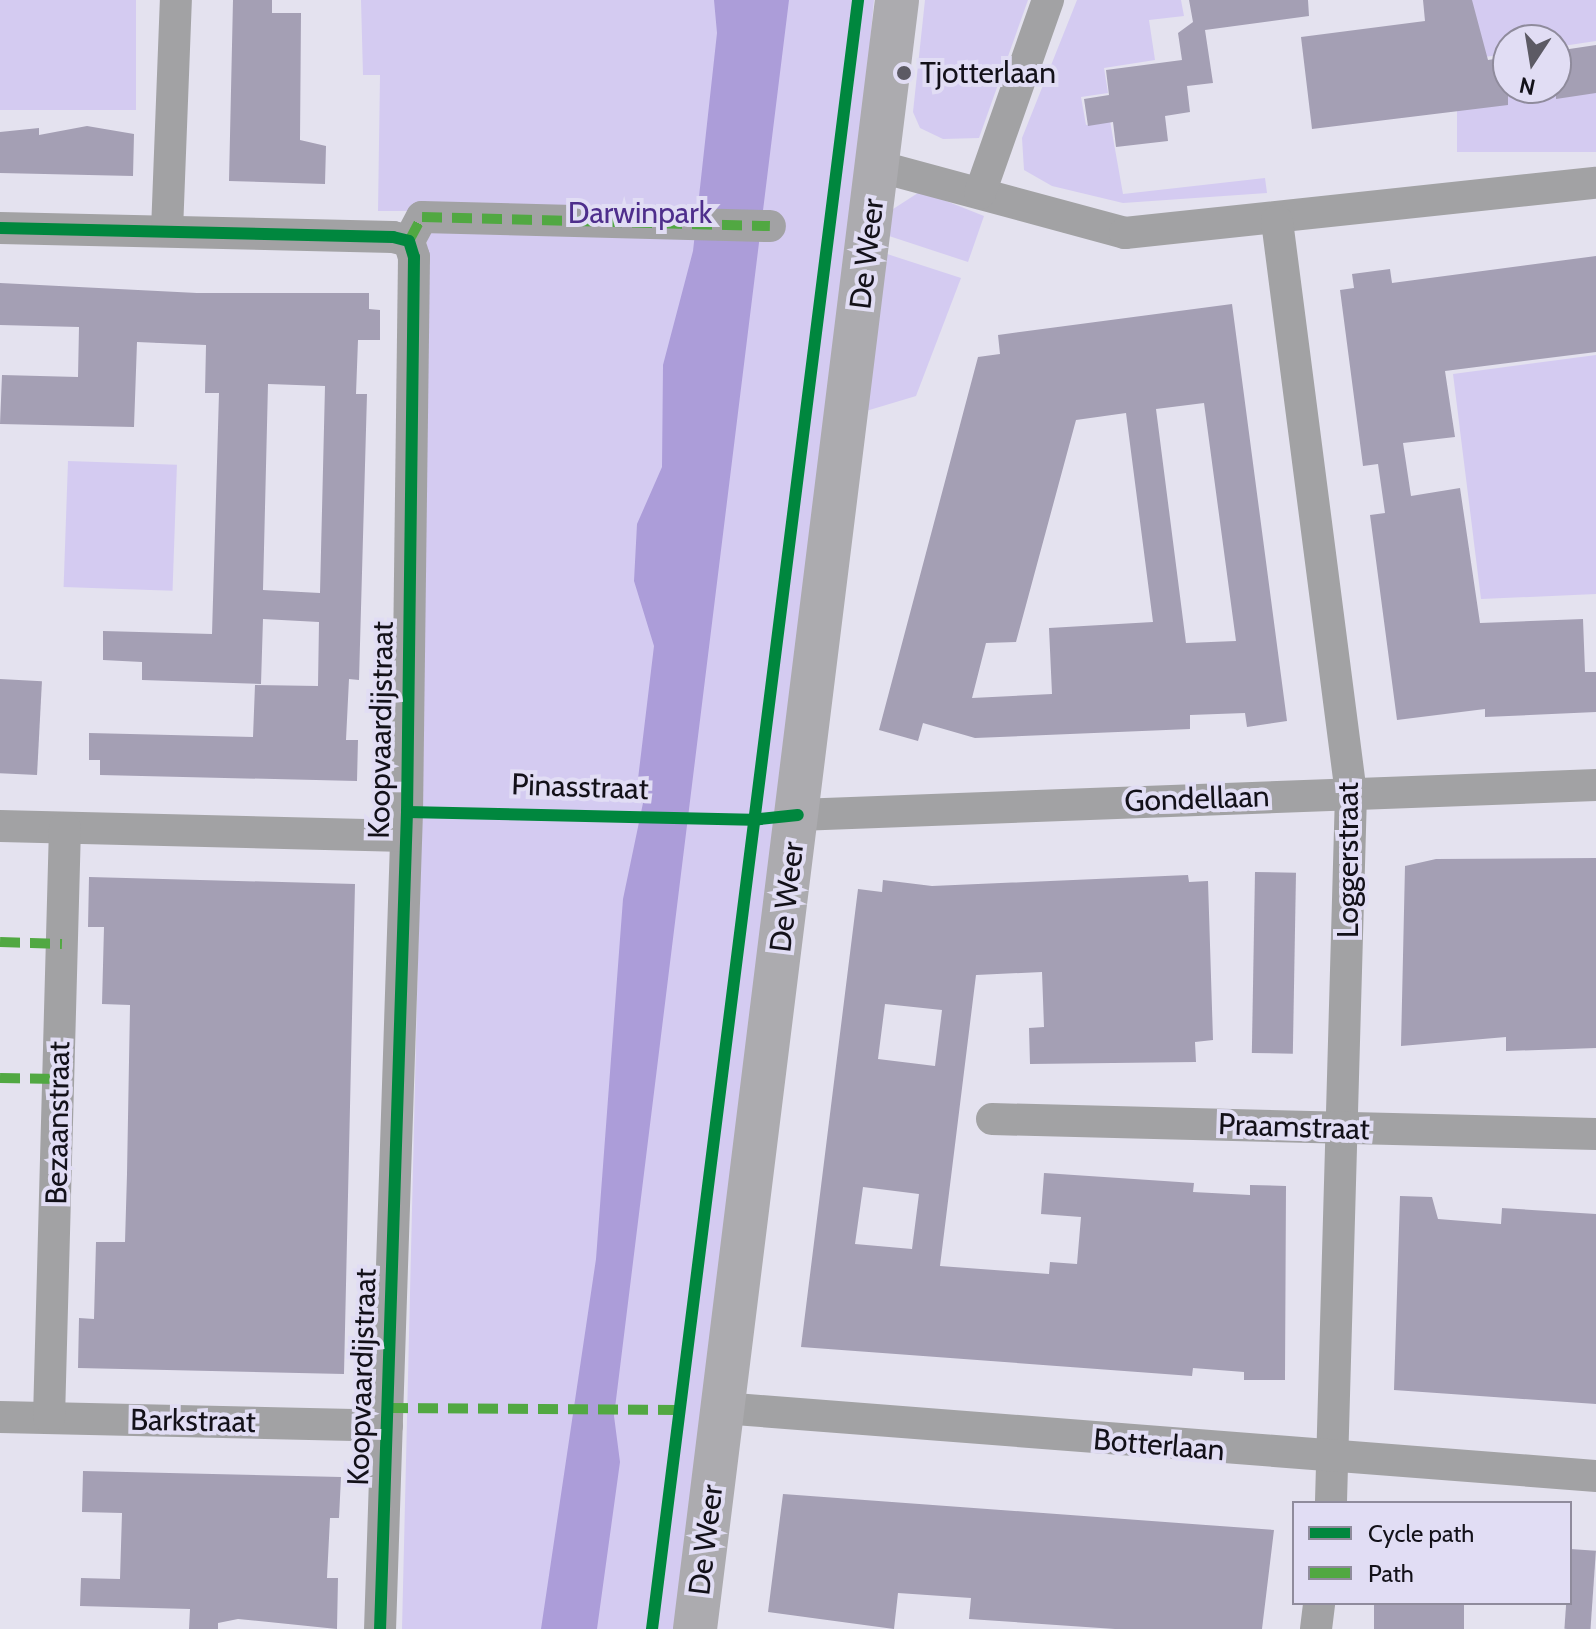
<!DOCTYPE html>
<html>
<head>
<meta charset="utf-8">
<style>
	body { margin:0 }
	#map { position:relative; width:1596px; height:1629px; overflow:hidden; background:#e4e2ef; font-family:Cabin,sans-serif }
	div>[style] { position:absolute }
	[style*='--x'] { left:calc(var(--x)*1px); top:calc(var(--y)*1px); width:calc(var(--w)*1px); rotate:calc(var(--a)*1deg) }
	.green>* { inset:0; background:#d4cbf1; transform-origin:0 0 }
	.water>* { inset:0; background:#ac9dd9 }
	.building>* { inset:0; background:#a49fb4; transform-origin:0 0 }
	.street>* { height:32px; margin:-16px; padding:0 16px; transform-origin:16px; border-radius:16px; background:#a2a2a4 }
	.secondary>* { height:44px; margin:-22px; padding:0 22px; transform-origin:22px; border-radius:22px; background:#acabaf }
	.quiet>* { height:10px; margin-top:-5px; transform-origin:0; background:repeating-linear-gradient(90deg,#51a842 0 20px,transparent 0 30px) }
	.cycleway>* { height:12px; margin:-6px; padding:0 6px; transform-origin:6px; border-radius:6px; background:#00873e }
	.dots>* { width:22px; height:22px; translate:-50% -50%; box-sizing:border-box; border:4px solid #e1ddf4; border-radius:50% }
	span { translate:-50% -50%; white-space:nowrap; text-align:center; line-height:1.15; -webkit-text-stroke:8px #e1ddf4; paint-order:stroke }
	.poi-label { font-size:30px; color:#131119 }
	.left { translate:0 -50%; text-align:left }
	.park-label { font-size:30px; color:#4e2e8c }
	.street-label { font-size:30px; color:#131119 }
	.legend { position:absolute; left:1292px; top:1501px; width:280px; height:104px; box-sizing:border-box; background:#e1ddf4; border:2px solid #8f8b9c; margin:0; padding:10px 14px; list-style:none; font-size:24px; color:#131119 }
	.legend li { display:flex; align-items:center; gap:16px; height:40px }
	.legend b { width:40px; border:2px solid #8f8b9c }
	.north { position:absolute; left:1492px; top:24px; width:80px; height:80px; box-sizing:border-box; background:#e1ddf4; border:2px solid #8f8b9c; border-radius:50%; rotate:192deg; font-size:22px; font-weight:700; line-height:32px; text-align:center; color:#131119 }
	.north::after { content:''; display:block; margin:auto; width:28px; height:36px; background:#5c5a64; clip-path:polygon(50% 0,100% 100%,50% 72%,0 100%) }
</style>
</head>
<body>
<div id="map">
	<div class="green">
		<i style="left:0;top:0;width:136px;height:110px"></i>
		<i style="clip-path:polygon(361px 0,874px 0,851px 247px,683px 1629px,402px 1629px,422px 790px,427px 224px,417px 211px,378px 211px,380px 75px,363px 75px)"></i>
		<i style="clip-path:polygon(925px 0,1028px 0,979px 138px,943px 139px,920px 128px,913px 112px)"></i>
		<i style="clip-path:polygon(1077px 0,1181px 0,1184px 16px,1149px 20px,1155px 60px,1104px 68px,1108px 93px,1081px 97px,1086px 125px,1110px 121px,1123px 194px,1265px 178px,1267px 193px,1123px 203px,1052px 186px,1024px 170px,1022px 138px)"></i>
		<i style="clip-path:polygon(1468px 0,1596px 0,1596px 41px,1556px 47px,1556px 40px,1508px 40px,1508px 54px,1476px 58px)"></i>
		<i style="left:1596px;top:91px;width:61px;height:139px;rotate:90deg"></i>
		<i style="clip-path:polygon(921px 191px,984px 216px,968px 262px,886px 235px,890px 211px)"></i>
		<i style="clip-path:polygon(884px 253px,961px 278px,916px 396px,866px 411px)"></i>
		<i style="clip-path:polygon(1596px 355px,1596px 594px,1481px 599px,1453px 374px)"></i>
		<i style="left:68px;top:461px;width:109px;height:126px;rotate:2deg"></i>
	</div>
	<div class="water">
		<i style="clip-path:polygon(714px 0,789px 0,614px 1416px,620px 1462px,597px 1629px,541px 1629px,596px 1259px,623px 899px,643px 803px,638px 779px,654px 646px,634px 581px,637px 524px,662px 467px,663px 365px,693px 251px,717px 33px)"></i>
	</div>
	<div class="building">
		<i style="clip-path:polygon(233px 0,272px 0,272px 13px,301px 13px,300px 140px,326px 146px,325px 184px,229px 181px)"></i>
		<i style="clip-path:polygon(1189px 0,1308px 0,1309px 16px,1205px 30px,1213px 83px,1187px 86px,1190px 112px,1165px 116px,1168px 141px,1116px 147px,1113px 122px,1088px 126px,1084px 99px,1109px 95px,1106px 70px,1182px 60px,1178px 33px,1193px 22px)"></i>
		<i style="clip-path:polygon(1423px 0,1472px 0,1488px 60px,1508px 57px,1508px 105px,1312px 129px,1301px 37px,1425px 21px)"></i>
		<i style="clip-path:polygon(1596px 45px,1596px 93px,1556px 99px,1556px 51px)"></i>
		<i style="clip-path:polygon(87px 126px,134px 134px,133px 176px,0 173px,0 132px,39px 128px,39px 135px)"></i>
		<i style="clip-path:polygon(1596px 256px,1596px 352px,1445px 371px,1455px 437px,1403px 443px,1411px 496px,1460px 488px,1480px 623px,1583px 619px,1585px 672px,1596px 672px,1596px 712px,1485px 717px,1485px 709px,1397px 720px,1370px 515px,1385px 513px,1378px 464px,1363px 466px,1340px 290px,1354px 288px,1352px 274px,1390px 269px,1392px 283px)"></i>
		<i style="clip-path:polygon(evenodd,0 283px,197px 293px,369px 293px,369px 309px,380px 310px,380px 340px,358px 340px,356px 394px,367px 394px,359px 680px,349px 679px,346px 740px,358px 740px,357px 781px,100px 775px,100px 760px,89px 760px,89px 733px,253px 737px,255px 685px,318px 686px,319px 622px,263px 619px,261px 684px,142px 680px,142px 662px,103px 660px,103px 631px,212px 634px,219px 393px,205px 393px,206px 345px,137px 342px,134px 427px,0 424px,2px 375px,78px 377px,79px 327px,0 325px,0 283px,268px 384px,325px 386px,320px 593px,263px 590px,268px 384px)"></i>
		<i style="clip-path:polygon(evenodd,1232px 304px,1287px 721px,1247px 727px,1245px 713px,1190px 715px,1190px 729px,975px 738px,923px 723px,918px 741px,879px 730px,978px 357px,1000px 354px,998px 335px,1232px 304px,1204px 403px,1236px 641px,1186px 643px,1156px 409px,1204px 403px,1232px 304px,1126px 413px,1153px 622px,1049px 628px,1052px 694px,972px 698px,986px 643px,1016px 642px,1076px 420px,1126px 413px)"></i>
		<i style="left:0;top:679px;width:42px;height:94px;rotate:3deg"></i>
		<i style="clip-path:polygon(1596px 858px,1596px 1048px,1506px 1051px,1506px 1037px,1401px 1046px,1405px 866px,1436px 859px)"></i>
		<i style="left:1255px;top:872px;width:41px;height:181px;rotate:1deg"></i>
		<i style="clip-path:polygon(evenodd,1188px 875px,1189px 882px,1208px 881px,1213px 1040px,1195px 1042px,1196px 1062px,1030px 1064px,1029px 1028px,1044px 1027px,1042px 972px,976px 975px,940px 1266px,1049px 1274px,1050px 1262px,1077px 1264px,1081px 1217px,1041px 1214px,1044px 1173px,1194px 1183px,1193px 1192px,1250px 1195px,1250px 1185px,1286px 1186px,1285px 1380px,1244px 1380px,1244px 1372px,1193px 1368px,1192px 1376px,801px 1347px,858px 889px,882px 892px,883px 880px,932px 886px,1188px 875px,885px 1004px,942px 1010px,935px 1066px,878px 1059px,885px 1004px,1188px 875px,863px 1187px,919px 1194px,912px 1249px,855px 1244px,863px 1187px)"></i>
		<i style="clip-path:polygon(89px 877px,355px 884px,344px 1374px,78px 1368px,79px 1318px,94px 1319px,96px 1242px,125px 1242px,127px 1174px,130px 1005px,102px 1004px,104px 927px,88px 927px)"></i>
		<i style="clip-path:polygon(1400px 1196px,1432px 1197px,1438px 1219px,1501px 1224px,1502px 1208px,1596px 1214px,1596px 1404px,1394px 1390px)"></i>
		<i style="clip-path:polygon(83px 1471px,341px 1477px,339px 1518px,330px 1518px,327px 1578px,338px 1578px,337px 1629px,238px 1619px,218px 1623px,218px 1629px,189px 1629px,190px 1609px,80px 1606px,81px 1578px,120px 1579px,122px 1513px,82px 1512px)"></i>
		<i style="clip-path:polygon(783px 1494px,1274px 1530px,1262px 1629px,1115px 1629px,969px 1619px,971px 1598px,898px 1593px,894px 1629px,768px 1612px)"></i>
		<i style="left:1570px;top:1549px;width:26px;height:80px;rotate:4deg"></i>
		<i style="left:1374px;top:1603px;width:90px;height:26px"></i>
	</div>
	<div class="street">
		<i style="--x:877;--y:166;--w:257;--a:15.1"></i>
		<i style="--x:1125;--y:233;--w:474;--a:-6.1"></i>
		<i style="--x:980;--y:193;--w:205;--a:-70.6"></i>
		<i style="--x:1277;--y:221;--w:578;--a:82.64"></i>
		<i style="--x:1351;--y:794;--w:709;--a:91.62"></i>
		<i style="--x:0;--y:228;--w:393;--a:1.3"></i>
		<i style="--x:393;--y:237;--w:16;--a:14"></i>
		<i style="--x:409;--y:241;--w:17;--a:73"></i>
		<i style="--x:414;--y:257;--w:555;--a:90.72"></i>
		<i style="--x:407;--y:812;--w:817;--a:91.89"></i>
		<i style="--x:167;--y:231;--w:231;--a:-87.8"></i>
		<i style="--x:409;--y:241;--w:27;--a:-62"></i>
		<i style="--x:422;--y:217;--w:348;--a:1.5"></i>
		<i style="--x:798;--y:815;--w:799;--a:-2.15"></i>
		<i style="--x:0;--y:826;--w:406;--a:1.4"></i>
		<i style="--x:992;--y:1119;--w:604;--a:1.42"></i>
		<i style="--x:722;--y:1408;--w:877;--a:4.45"></i>
		<i style="--x:0;--y:1417;--w:387;--a:1.3"></i>
		<i style="--x:49;--y:1418;--w:590;--a:-88.45"></i>
		<i style="--x:1316;--y:1629;--w:26;--a:-83"></i>
	</div>
	<div class="secondary">
		<i style="--x:695;--y:1629;--w:1641;--a:-82.93"></i>
	</div>
	<div class="quiet">
		<i style="--x:409;--y:241;--w:27;--a:-62"></i>
		<i style="--x:422;--y:217;--w:348;--a:1.5"></i>
		<i style="--x:0;--y:942;--w:62;--a:1.8"></i>
		<i style="--x:0;--y:1078;--w:59;--a:1"></i>
		<i style="--x:388;--y:1408;--w:291;--a:0.4"></i>
	</div>
	<div class="cycleway">
		<i style="--x:0;--y:228;--w:393;--a:1.3"></i>
		<i style="--x:393;--y:237;--w:16;--a:14"></i>
		<i style="--x:409;--y:241;--w:17;--a:73"></i>
		<i style="--x:414;--y:257;--w:555;--a:90.72"></i>
		<i style="--x:407;--y:812;--w:817;--a:91.89"></i>
		<i style="--x:407;--y:812;--w:344;--a:1.3"></i>
		<i style="--x:751;--y:820;--w:47;--a:-6.1"></i>
		<i style="--x:652;--y:1629;--w:1642;--a:-82.79"></i>
	</div>
	<div class="dots">
		<i style="left:904px;top:73px;background:#5c5a64"></i>
	</div>
	<div class="poi-label">
		<span class="left" style="left:920px;top:73px">Tjotterlaan</span>
	</div>
	<div class="park-label">
		<span style="left:640px;top:213px">Darwinpark</span>
	</div>
	<div class="street-label">
		<span style="left:867px;top:254px;rotate:-83deg">De Weer</span>
		<span style="left:381px;top:730px;rotate:-89deg">Koopvaardijstraat</span>
		<span style="left:580px;top:787px;rotate:2deg">Pinasstraat</span>
		<span style="left:1197px;top:799px;rotate:-2deg">Gondellaan</span>
		<span style="left:1348px;top:860px;rotate:-90deg">Loggerstraat</span>
		<span style="left:787px;top:897px;rotate:-83deg">De Weer</span>
		<span style="left:58px;top:1123px;rotate:-89deg">Bezaanstraat</span>
		<span style="left:1294px;top:1127px;rotate:2deg">Praamstraat</span>
		<span style="left:362px;top:1377px;rotate:-88deg">Koopvaardijstraat</span>
		<span style="left:193px;top:1421px;rotate:1deg">Barkstraat</span>
		<span style="left:1159px;top:1445px;rotate:5deg">Botterlaan</span>
		<span style="left:706px;top:1540px;rotate:-83deg">De Weer</span>
	</div>
	<ul class="legend">
	<li><b style="height:10px;background:#00873e"></b>Cycle path</li>
	<li><b style="height:10px;background:#51a842"></b>Path</li>
	</ul>
	<div class="north">N</div>
</div>
</body>
</html>
